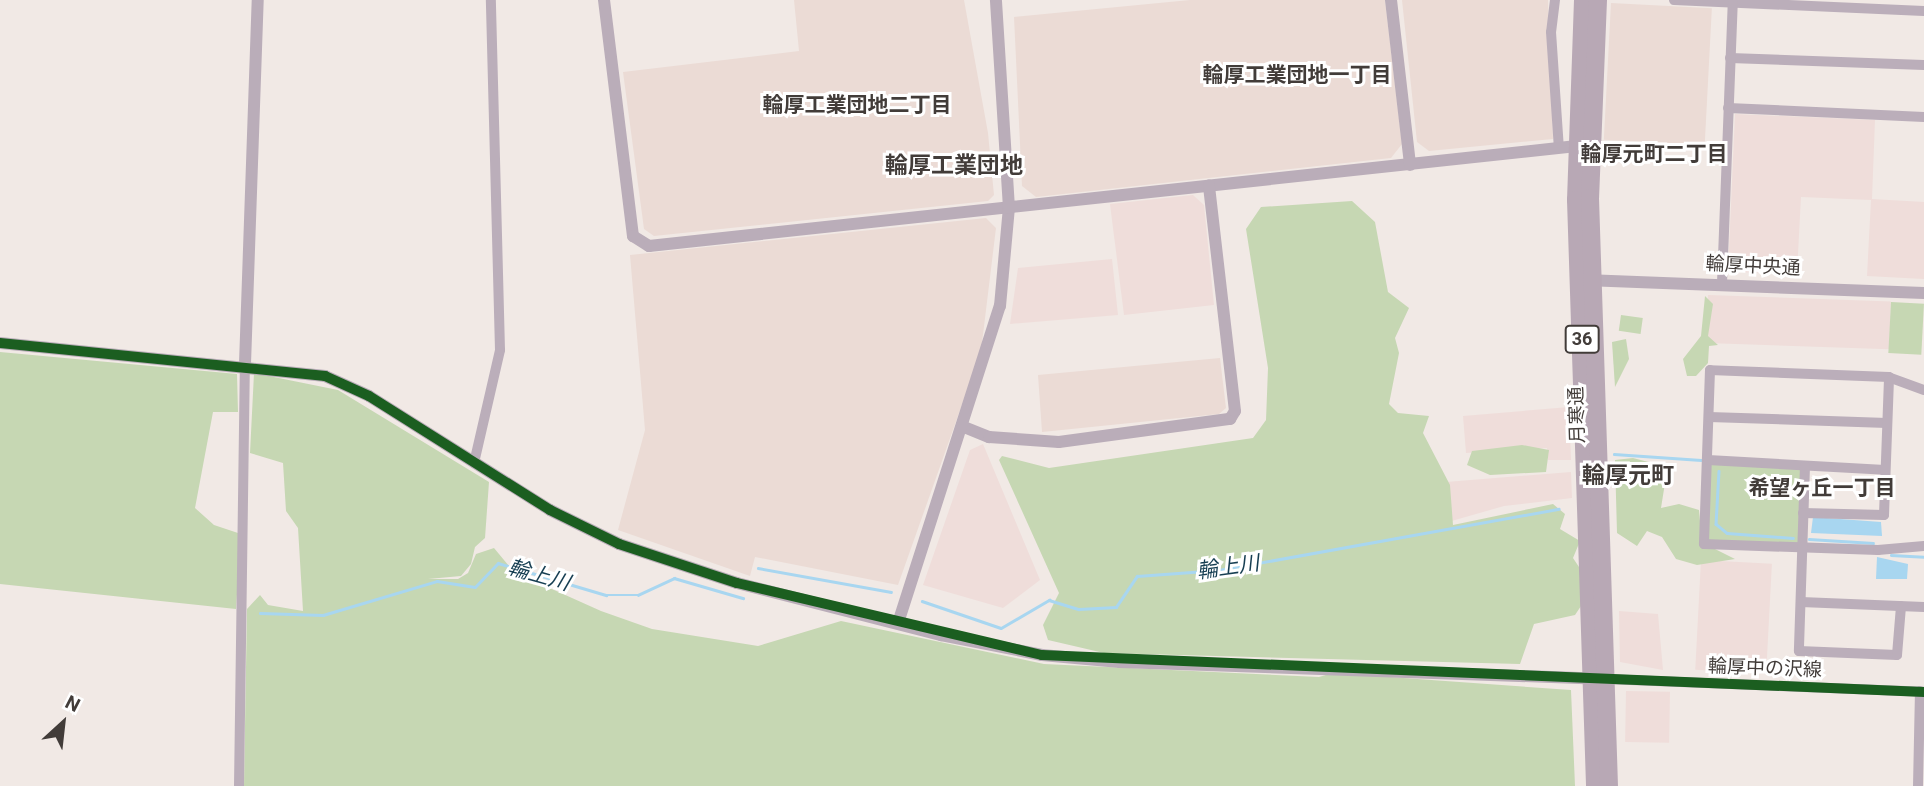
<!DOCTYPE html>
<html>
<head>
<meta charset="utf-8">
<style>
	body { margin:0 }
	#map { position:relative; width:1924px; height:786px; overflow:hidden; background:#f1e9e5; font-family:Roboto,"Noto Sans JP",sans-serif }
	div>[style] { position:absolute }
	[style*='--x'] { left:calc(var(--x)*1px); top:calc(var(--y)*1px); width:calc(var(--w)*1px); rotate:calc(var(--a)*1deg) }
	.commercial>* { inset:0; background:#efddda; transform-origin:0 0 }
	.built>* { inset:0; background:#ebdbd5; transform-origin:0 0 }
	.green>* { inset:0; background:#c6d7b3; transform-origin:0 0 }
	.water>* { inset:0; background:#a8d6f0 }
	.stream>* { height:2.5px; margin:-1.25px; padding:0 1.25px; transform-origin:1.25px; border-radius:1.25px; background:#a8d6f0 }
	.street>* { height:10px; margin:-5px; padding:0 5px; transform-origin:5px; border-radius:5px; background:#bbaeba }
	.secondary>* { height:12px; margin:-6px; padding:0 6px; transform-origin:6px; border-radius:6px; background:#baadb9 }
	.highway>* { height:18px; margin:-9px; padding:0 9px; transform-origin:9px; border-radius:9px; background:#b8a8b5 }
	.cycleway>* { height:10px; margin:-5px; padding:0 5px; transform-origin:5px; border-radius:5px; background:#1b5e20 }
	span { translate:-50% -50%; white-space:nowrap; text-align:center; line-height:1.15; -webkit-text-stroke:6px #fff; paint-order:stroke }
	.shield-label span { padding:2px 5px; background:#fff; border:2px solid; border-radius:5px; -webkit-text-stroke-width:0 }
	.shield-label { font-size:18px; color:#423c39; font-weight:700 }
	.street-label { font-size:19px; color:#423c39 }
	.neighbourhood-label { font-size:21px; color:#423c39; font-weight:700 }
	.water-label { font-size:21px; color:#163e52; font-style:italic }
	.quarter-label { font-size:23px; color:#423c39; font-weight:700 }
	.north { position:absolute; left:28px; top:688px; width:70px; height:70px; -webkit-text-stroke:5px #fff; paint-order:stroke; rotate:27deg; font-size:19px; font-weight:700; line-height:28px; text-align:center; color:#423c39 }
	.north::after { content:''; display:block; margin:auto; width:24px; height:32px; background:#423c39; clip-path:polygon(50% 0,100% 100%,50% 72%,0 100%) }
</style>
</head>
<body>
<div id="map">
	<div class="commercial">
		<i style="clip-path:polygon(1735px 114px,1875px 120px,1872px 199px,1924px 202px,1924px 279px,1867px 276px,1871px 200px,1801px 197px,1797px 273px,1728px 272px)"></i>
		<i style="clip-path:polygon(1193px 195px,1204px 205px,1214px 305px,1124px 315px,1110px 204px)"></i>
		<i style="clip-path:polygon(1112px 259px,1118px 315px,1010px 324px,1018px 268px)"></i>
		<i style="left:1708px;top:295px;width:183px;height:48px;rotate:2deg"></i>
		<i style="clip-path:polygon(1569px 407px,1571px 460px,1548px 460px,1547px 448px,1466px 453px,1463px 416px)"></i>
		<i style="clip-path:polygon(983px 444px,1040px 580px,1003px 608px,923px 585px,970px 450px)"></i>
		<i style="clip-path:polygon(1571px 472px,1572px 498px,1504px 506px,1448px 522px,1446px 482px)"></i>
		<i style="left:1701px;top:560px;width:71px;height:110px;rotate:3deg"></i>
		<i style="clip-path:polygon(1619px 611px,1658px 614px,1663px 670px,1620px 662px)"></i>
		<i style="left:1626px;top:691px;width:44px;height:51px;rotate:1deg"></i>
	</div>
	<div class="built">
		<i style="clip-path:polygon(794px 0,964px 0,988px 133px,994px 195px,988px 201px,654px 236px,644px 229px,623px 72px,799px 51px)"></i>
		<i style="clip-path:polygon(1190px 0,1385px 0,1402px 144px,1391px 158px,1036px 197px,1022px 186px,1014px 17px)"></i>
		<i style="clip-path:polygon(1402px 0,1548px 0,1553px 139px,1429px 151px,1417px 142px)"></i>
		<i style="left:1611px;top:3px;width:101px;height:137px;rotate:3deg"></i>
		<i style="clip-path:polygon(986px 218px,996px 228px,981px 351px,898px 585px,755px 557px,750px 576px,618px 530px,645px 430px,630px 255px)"></i>
		<i style="clip-path:polygon(1220px 358px,1226px 408px,1219px 414px,1042px 432px,1038px 375px)"></i>
	</div>
	<div class="green">
		<i style="clip-path:polygon(1352px 201px,1375px 222px,1388px 292px,1409px 308px,1395px 338px,1399px 353px,1389px 404px,1398px 413px,1429px 416px,1423px 433px,1450px 485px,1453px 525px,1553px 504px,1565px 514px,1560px 529px,1580px 541px,1573px 558px,1583px 573px,1583px 603px,1575px 615px,1534px 624px,1520px 664px,1104px 653px,1048px 640px,1043px 625px,1059px 593px,999px 460px,1002px 456px,1049px 468px,1253px 438px,1266px 420px,1268px 368px,1246px 229px,1261px 207px)"></i>
		<i style="clip-path:polygon(1705px 296px,1713px 304px,1708px 336px,1718px 345px,1709px 346px,1708px 363px,1696px 376px,1687px 376px,1683px 359px,1701px 336px)"></i>
		<i style="left:1891px;top:302px;width:33px;height:51px;rotate:3deg"></i>
		<i style="left:1621px;top:315px;width:22px;height:16px;rotate:8deg"></i>
		<i style="clip-path:polygon(1626px 339px,1629px 359px,1615px 387px,1612px 342px)"></i>
		<i style="clip-path:polygon(0 352px,237px 374px,238px 412px,213px 412px,195px 508px,214px 525px,241px 534px,236px 609px,0 584px)"></i>
		<i style="clip-path:polygon(254px 373px,338px 390px,489px 482px,485px 538px,475px 547px,471px 564px,461px 576px,428px 579px,458px 579px,468px 573px,476px 554px,494px 548px,514px 572px,601px 611px,652px 629px,758px 646px,841px 621px,1044px 664px,1319px 677px,1333px 673px,1571px 690px,1575px 786px,244px 786px,247px 609px,260px 595px,268px 605px,303px 611px,298px 528px,286px 511px,283px 463px,250px 453px)"></i>
		<i style="clip-path:polygon(1522px 445px,1549px 450px,1546px 472px,1490px 475px,1467px 465px,1472px 451px)"></i>
		<i style="clip-path:polygon(1633px 458px,1656px 464px,1665px 483px,1661px 508px,1679px 504px,1699px 510px,1701px 532px,1708px 460px,1805px 466px,1803px 549px,1711px 547px,1735px 559px,1697px 565px,1676px 559px,1662px 537px,1647px 531px,1637px 546px,1617px 533px,1615px 460px)"></i>
	</div>
	<div class="water">
		<i style="clip-path:polygon(1813px 517px,1881px 522px,1882px 536px,1811px 533px)"></i>
		<i style="clip-path:polygon(1877px 557px,1908px 564px,1907px 579px,1876px 579px)"></i>
	</div>
	<div class="stream">
		<i style="--x:1614;--y:454;--w:87;--a:3.9"></i>
		<i style="--x:1719;--y:471;--w:53;--a:93.2"></i>
		<i style="--x:1716;--y:524;--w:14;--a:39"></i>
		<i style="--x:1727;--y:533;--w:66;--a:4.3"></i>
		<i style="--x:1809;--y:539;--w:64;--a:3.6"></i>
		<i style="--x:1891;--y:555;--w:33;--a:3"></i>
		<i style="--x:758;--y:568;--w:135;--a:10.2"></i>
		<i style="--x:922;--y:601;--w:83;--a:18.9"></i>
		<i style="--x:1001;--y:628;--w:56;--a:-30.3"></i>
		<i style="--x:1049;--y:600;--w:31;--a:17"></i>
		<i style="--x:1079;--y:609;--w:37;--a:-3"></i>
		<i style="--x:1116;--y:607;--w:37;--a:-56"></i>
		<i style="--x:1137;--y:576;--w:82;--a:-4.2"></i>
		<i style="--x:1219;--y:570;--w:345;--a:-10.2"></i>
		<i style="--x:260;--y:613;--w:63;--a:1.8"></i>
		<i style="--x:323;--y:615;--w:119;--a:-16.6"></i>
		<i style="--x:437;--y:581;--w:38;--a:9"></i>
		<i style="--x:475;--y:587;--w:33;--a:-46"></i>
		<i style="--x:498;--y:563;--w:113;--a:16.5"></i>
		<i style="--x:606;--y:595;--w:32;--a:0"></i>
		<i style="--x:638;--y:595;--w:40;--a:-25"></i>
		<i style="--x:674;--y:578;--w:72;--a:16.2"></i>
	</div>
	<div class="street">
		<i style="--x:1555;--y:0;--w:32;--a:97"></i>
		<i style="--x:1551;--y:32;--w:116;--a:86.1"></i>
		<i style="--x:1674;--y:0;--w:250;--a:2.5"></i>
		<i style="--x:1730;--y:58;--w:194;--a:2.1"></i>
		<i style="--x:1728;--y:108;--w:196;--a:2.6"></i>
		<i style="--x:1722;--y:283;--w:280;--a:-87.8"></i>
		<i style="--x:1924;--y:390;--w:37;--a:-160"></i>
		<i style="--x:1889;--y:377;--w:179;--a:-177.8"></i>
		<i style="--x:1710;--y:370;--w:174;--a:92"></i>
		<i style="--x:1704;--y:544;--w:174;--a:2"></i>
		<i style="--x:1878;--y:550;--w:46;--a:-5"></i>
		<i style="--x:1709;--y:417;--w:178;--a:1.9"></i>
		<i style="--x:1708;--y:460;--w:177;--a:3.2"></i>
		<i style="--x:474;--y:463;--w:116;--a:-77"></i>
		<i style="--x:500;--y:350;--w:350;--a:-91.5"></i>
		<i style="--x:1805;--y:466;--w:185;--a:91.9"></i>
		<i style="--x:1799;--y:651;--w:98;--a:2.3"></i>
		<i style="--x:1897;--y:655;--w:49;--a:-85.3"></i>
		<i style="--x:1803;--y:513;--w:81;--a:1.4"></i>
		<i style="--x:1884;--y:515;--w:138;--a:-87.9"></i>
		<i style="--x:1801;--y:602;--w:123;--a:2.3"></i>
		<i style="--x:1605;--y:679;--w:319;--a:2.3"></i>
		<i style="--x:239;--y:786;--w:422;--a:-89.2"></i>
		<i style="--x:1918;--y:786;--w:95;--a:-88.8"></i>
	</div>
	<div class="secondary">
		<i style="--x:604;--y:0;--w:238;--a:83"></i>
		<i style="--x:633;--y:236;--w:19;--a:32"></i>
		<i style="--x:649;--y:246;--w:933;--a:-6.15"></i>
		<i style="--x:1391;--y:0;--w:166;--a:83.4"></i>
		<i style="--x:1585;--y:280;--w:339;--a:2.2"></i>
		<i style="--x:0;--y:343;--w:327;--a:5.8"></i>
		<i style="--x:325;--y:376;--w:48;--a:24.4"></i>
		<i style="--x:369;--y:396;--w:214;--a:32.2"></i>
		<i style="--x:550;--y:510;--w:77;--a:26.2"></i>
		<i style="--x:619;--y:544;--w:124;--a:18.3"></i>
		<i style="--x:737;--y:583;--w:211;--a:14.3"></i>
		<i style="--x:941;--y:635;--w:103;--a:11.2"></i>
		<i style="--x:1042;--y:655;--w:78;--a:5.1"></i>
		<i style="--x:1120;--y:662;--w:480;--a:2"></i>
		<i style="--x:245;--y:364;--w:364;--a:-88"></i>
		<i style="--x:964;--y:427;--w:27;--a:22"></i>
		<i style="--x:989;--y:437;--w:70;--a:4.1"></i>
		<i style="--x:1059;--y:442;--w:173;--a:-7.7"></i>
		<i style="--x:1230;--y:419;--w:9;--a:-58"></i>
		<i style="--x:1235;--y:411;--w:227;--a:-96.6"></i>
		<i style="--x:898;--y:623;--w:333;--a:-72.2"></i>
		<i style="--x:1000;--y:306;--w:98;--a:-84.8"></i>
		<i style="--x:1009;--y:208;--w:208;--a:-93.6"></i>
	</div>
	<div class="highway">
		<i style="--x:1583;--y:0;--w:200;--a:92"></i>
		<i style="--x:1576;--y:200;--w:586;--a:88.14"></i>
		<i style="--x:1598;--y:0;--w:198;--a:92.3"></i>
		<i style="--x:1590;--y:198;--w:588;--a:88.15"></i>
	</div>
	<div class="cycleway">
		<i style="--x:0;--y:343;--w:327;--a:5.8"></i>
		<i style="--x:325;--y:376;--w:48;--a:24.4"></i>
		<i style="--x:369;--y:396;--w:214;--a:32.2"></i>
		<i style="--x:550;--y:510;--w:77;--a:26.2"></i>
		<i style="--x:619;--y:544;--w:124;--a:18.3"></i>
		<i style="--x:737;--y:583;--w:313;--a:13.3"></i>
		<i style="--x:1042;--y:655;--w:883;--a:2.4"></i>
	</div>
	<div class="shield-label">
		<span style="left:1582px;top:339px">36</span>
	</div>
	<div class="street-label">
		<span style="left:1753px;top:266px;rotate:3deg">輪厚中央通</span>
		<span style="left:1577px;top:415px;rotate:-92deg">月寒通</span>
		<span style="left:1765px;top:668px;rotate:2deg">輪厚中の沢線</span>
	</div>
	<div class="neighbourhood-label">
		<span style="left:1297px;top:75px">輪厚工業団地一丁目</span>
		<span style="left:857px;top:105px">輪厚工業団地二丁目</span>
		<span style="left:1654px;top:154px">輪厚元町二丁目</span>
		<span style="left:1822px;top:488px">希望ヶ丘一丁目</span>
	</div>
	<div class="water-label">
		<span style="left:1228px;top:567px;rotate:-8deg">輪上川</span>
		<span style="left:539px;top:575px;rotate:16deg">輪上川</span>
	</div>
	<div class="quarter-label">
		<span style="left:954px;top:166px">輪厚工業団地</span>
		<span style="left:1628px;top:476px">輪厚元町</span>
	</div>
	<div class="north">N</div>
</div>
</body>
</html>
